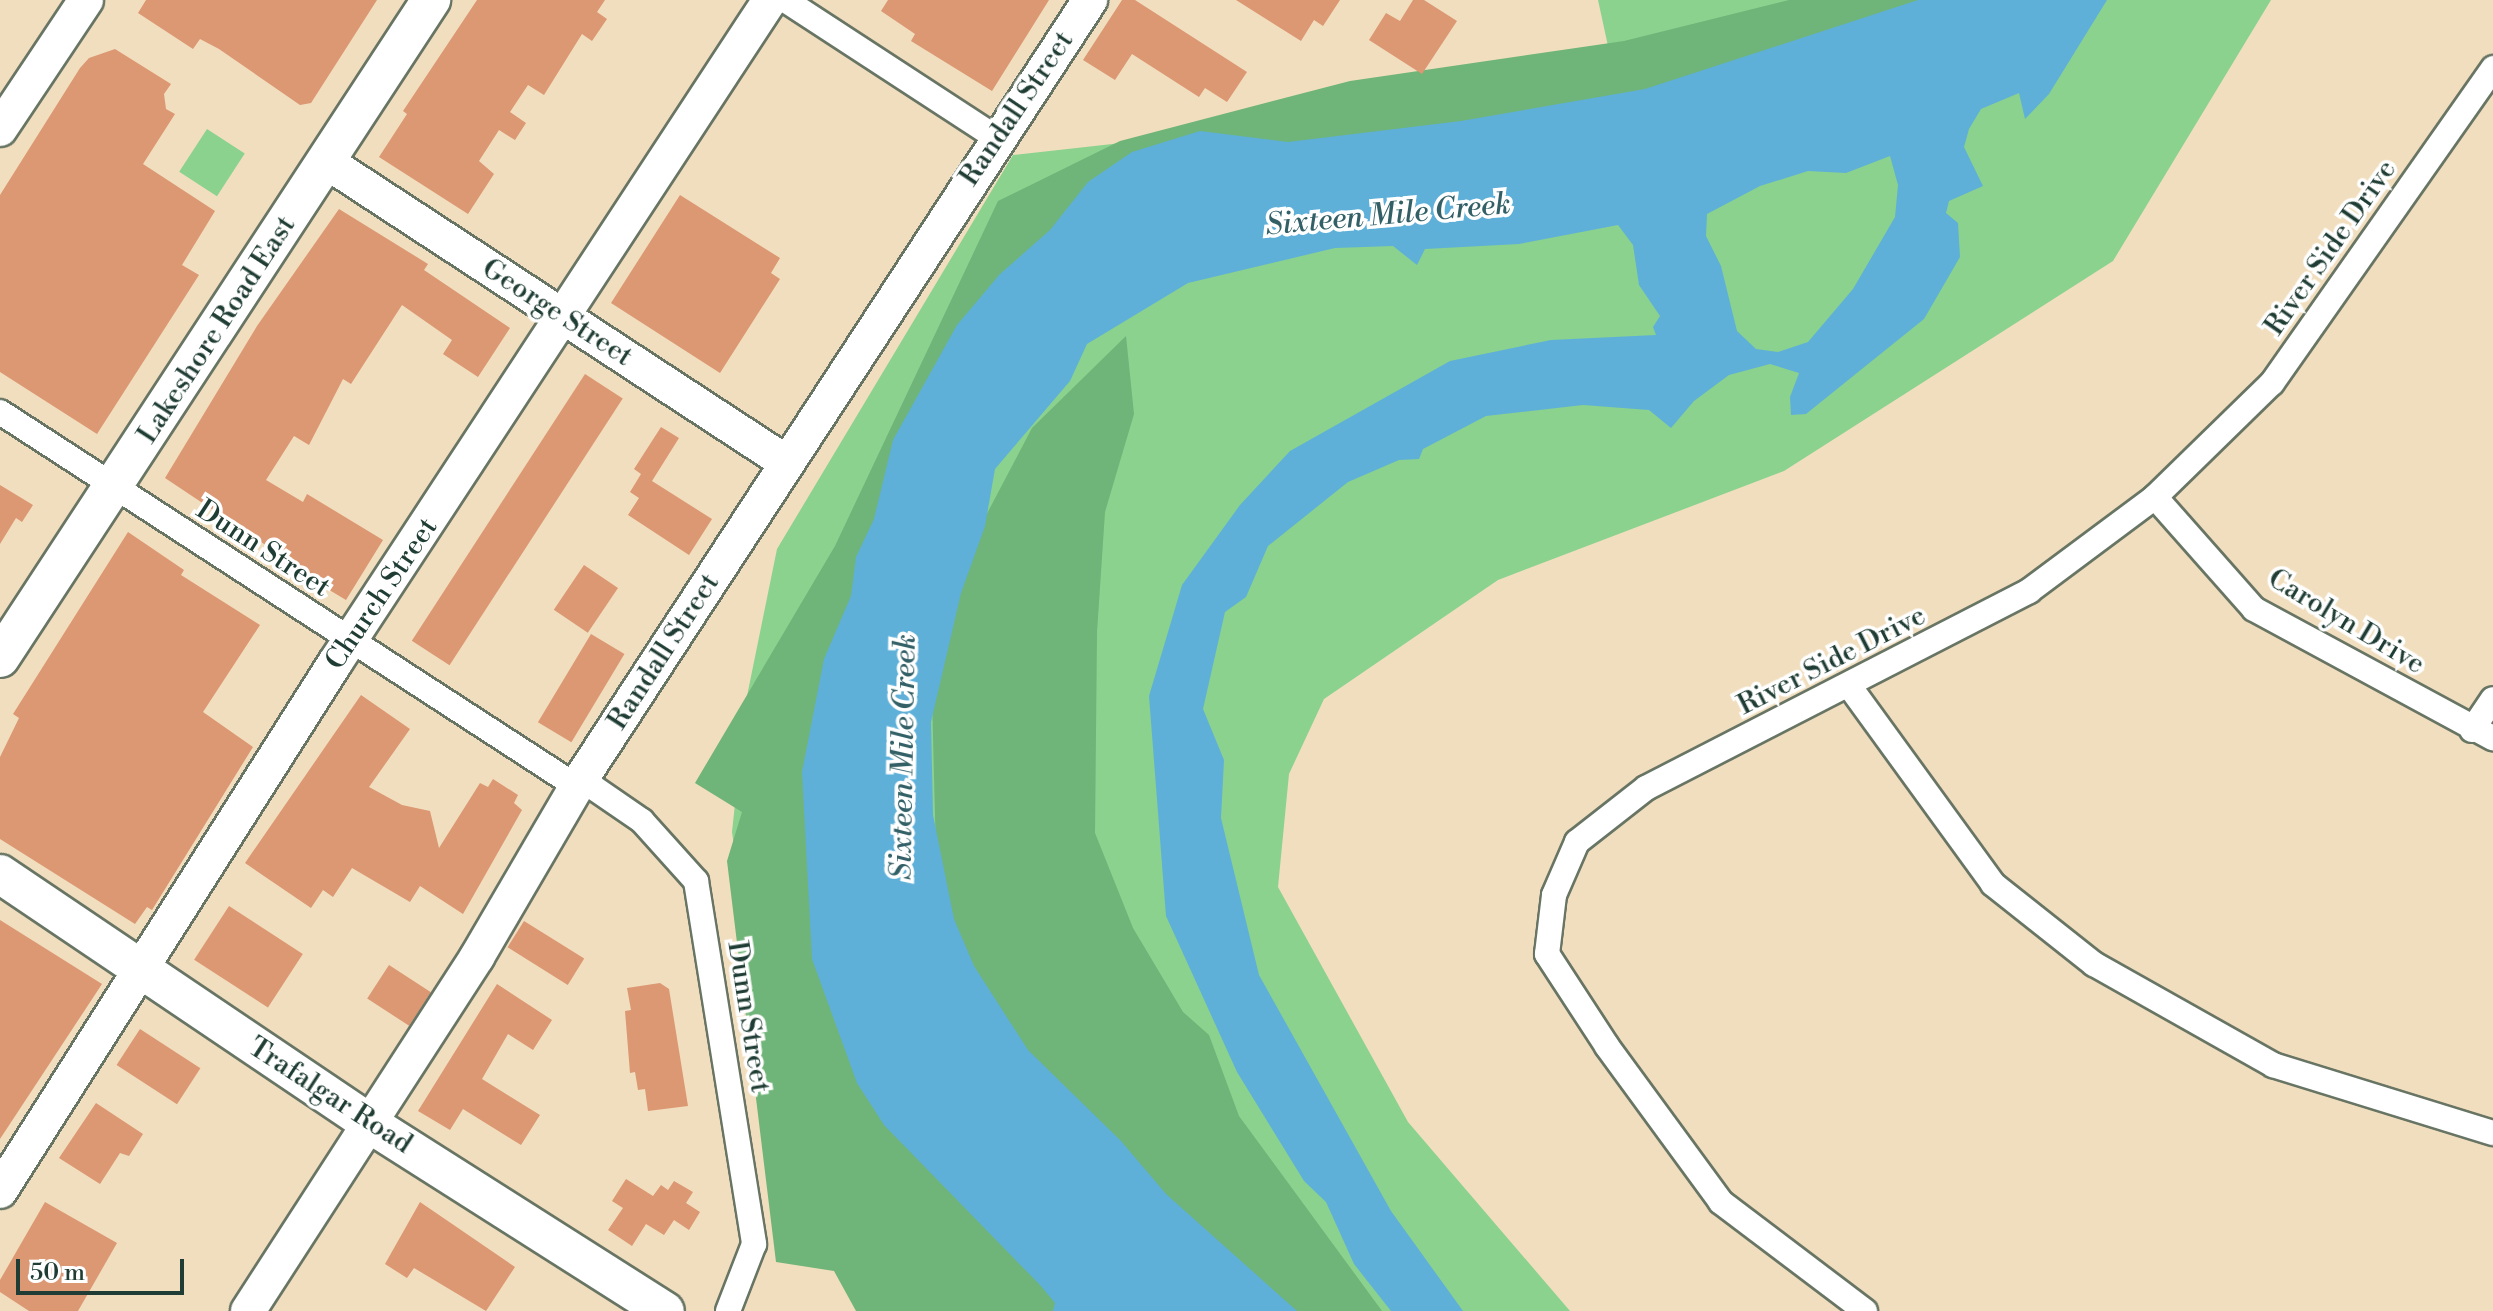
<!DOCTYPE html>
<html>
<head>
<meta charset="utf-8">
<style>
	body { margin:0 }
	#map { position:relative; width:2493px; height:1311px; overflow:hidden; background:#f1debe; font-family:"Libre Bodoni",serif }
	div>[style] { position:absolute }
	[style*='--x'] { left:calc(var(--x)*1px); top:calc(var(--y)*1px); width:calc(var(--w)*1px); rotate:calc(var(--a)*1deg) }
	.green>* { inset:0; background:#8ad28d; transform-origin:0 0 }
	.forest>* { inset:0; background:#6fb478 }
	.water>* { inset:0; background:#5eb0d9 }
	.building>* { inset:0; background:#dc9773; transform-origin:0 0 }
	.roads { filter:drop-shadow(2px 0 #687564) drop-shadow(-2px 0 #687564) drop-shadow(0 2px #687564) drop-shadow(0 -2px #687564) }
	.street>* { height:24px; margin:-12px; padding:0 12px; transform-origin:12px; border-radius:12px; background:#fff }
	.secondary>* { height:34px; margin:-17px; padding:0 17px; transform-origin:17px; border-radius:17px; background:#fff }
	.primary>* { height:38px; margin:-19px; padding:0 19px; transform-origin:19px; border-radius:19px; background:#fff }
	span { translate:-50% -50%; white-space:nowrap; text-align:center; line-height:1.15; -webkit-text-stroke:7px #fff; paint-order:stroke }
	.street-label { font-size:28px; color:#1f3d34 }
	.water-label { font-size:30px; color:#326066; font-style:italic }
	.scale { position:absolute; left:16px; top:1259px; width:168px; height:36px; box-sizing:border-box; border:4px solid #1f3d34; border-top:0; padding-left:10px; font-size:24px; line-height:28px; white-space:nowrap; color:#1f3d34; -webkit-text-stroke:6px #fff; paint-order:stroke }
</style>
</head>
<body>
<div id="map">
	<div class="green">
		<i style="clip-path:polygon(1598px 0,2271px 0,2113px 261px,1784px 471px,1498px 580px,1324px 699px,1289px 774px,1278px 887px,1408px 1122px,1570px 1311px,913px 1311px,762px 1043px,732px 832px,746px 701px,777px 549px,1013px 155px,1247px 129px,1608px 46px)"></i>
		<i style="left:207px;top:129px;width:45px;height:51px;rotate:33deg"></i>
	</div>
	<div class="forest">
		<i style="clip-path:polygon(1789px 0,1941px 0,1876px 53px,1150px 175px,836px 760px,1079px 1311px,856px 1311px,834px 1271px,776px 1262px,727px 861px,742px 812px,695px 783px,835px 546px,998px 201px,1120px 141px,1350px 81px,1624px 41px)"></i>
		<i style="clip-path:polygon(1126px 336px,1134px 414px,1105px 512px,1097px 632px,1095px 833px,1133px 928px,1183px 1012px,1209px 1035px,1239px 1116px,1382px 1311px,1289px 1311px,1035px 1091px,953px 943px,936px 855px,932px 696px,948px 609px,981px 525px,1032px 428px)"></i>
	</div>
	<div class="water">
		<i style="clip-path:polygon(evenodd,1918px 0,2107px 0,2049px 94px,2025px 119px,2019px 93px,1981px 109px,1969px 129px,1964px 147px,1983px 186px,1949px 201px,1946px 213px,1958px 223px,1960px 257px,1924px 319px,1806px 414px,1791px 415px,1790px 397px,1799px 373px,1770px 364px,1729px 375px,1694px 401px,1671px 428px,1649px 410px,1583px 405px,1486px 416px,1423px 449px,1419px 459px,1399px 460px,1348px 482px,1268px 546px,1246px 597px,1225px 612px,1203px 709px,1224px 760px,1221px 818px,1259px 975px,1391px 1211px,1463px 1311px,1391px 1311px,1354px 1264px,1326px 1202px,1304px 1181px,1237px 1072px,1166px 916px,1149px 696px,1182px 585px,1240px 505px,1290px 451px,1450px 361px,1551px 340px,1656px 335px,1653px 327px,1660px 316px,1639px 285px,1633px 245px,1618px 225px,1519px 244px,1425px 249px,1417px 265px,1393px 246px,1335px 248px,1188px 283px,1087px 344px,1070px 381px,995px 469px,985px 526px,961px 593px,931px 722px,933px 815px,954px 919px,974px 966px,1028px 1050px,1121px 1141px,1166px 1194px,1297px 1311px,1053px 1311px,1055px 1303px,1040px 1285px,884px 1125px,857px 1083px,812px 959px,802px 772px,824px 659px,851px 596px,856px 557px,874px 519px,893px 440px,957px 325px,1000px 274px,1050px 230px,1088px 182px,1132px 152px,1200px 131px,1288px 142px,1461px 121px,1645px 89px,1918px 0,1890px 156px,1898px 185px,1895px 217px,1853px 289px,1808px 342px,1778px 352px,1756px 349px,1737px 331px,1721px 266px,1706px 236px,1707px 214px,1760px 186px,1808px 171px,1846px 173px,1890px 156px)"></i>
	</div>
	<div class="building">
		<i style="clip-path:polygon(146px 0,377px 0,311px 103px,300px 105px,219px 49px,200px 39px,193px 49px,138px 13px)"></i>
		<i style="clip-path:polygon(477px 0,605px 0,597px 12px,607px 19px,592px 41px,582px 34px,544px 95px,528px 85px,510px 112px,526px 123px,515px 140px,499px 130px,479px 161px,494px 174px,468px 214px,379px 157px,407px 114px,403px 111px)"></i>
		<i style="clip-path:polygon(888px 0,1049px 0,992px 91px,911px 41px,915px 34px,881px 11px)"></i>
		<i style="clip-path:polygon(1122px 0,1135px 0,1247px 72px,1227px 102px,1205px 88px,1199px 97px,1132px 54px,1115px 80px,1083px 60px)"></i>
		<i style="clip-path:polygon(1236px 0,1340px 0,1323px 26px,1314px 20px,1301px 41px)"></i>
		<i style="clip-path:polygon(1413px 0,1424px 0,1457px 21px,1422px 74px,1369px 40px,1386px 13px,1400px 21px)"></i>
		<i style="clip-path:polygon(115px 49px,171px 84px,164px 94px,166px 109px,175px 114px,143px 164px,215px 211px,182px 265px,199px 275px,97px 434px,0 372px,0 195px,80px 68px,89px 58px)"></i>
		<i style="clip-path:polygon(680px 195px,780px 258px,771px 273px,780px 279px,720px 373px,611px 303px)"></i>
		<i style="clip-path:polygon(339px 209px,428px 264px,424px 270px,510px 328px,478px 377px,443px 354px,452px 340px,402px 305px,351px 384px,343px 379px,309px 445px,294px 436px,266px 480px,303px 502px,307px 494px,383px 540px,346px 600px,271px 555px,273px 550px,165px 478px,257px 326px)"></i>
		<i style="left:585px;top:374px;width:45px;height:318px;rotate:33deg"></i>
		<i style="clip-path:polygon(661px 427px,679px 438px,652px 481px,712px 519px,689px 555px,628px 515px,639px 498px,630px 492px,641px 474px,634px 469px)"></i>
		<i style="clip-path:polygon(0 485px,33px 505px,22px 522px,16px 518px,0 544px)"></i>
		<i style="clip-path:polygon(128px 532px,184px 570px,181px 575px,260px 625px,203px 712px,253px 747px,152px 910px,147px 907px,135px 924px,0 839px,0 757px,19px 718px,13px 714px)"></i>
		<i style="left:584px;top:565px;width:41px;height:54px;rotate:34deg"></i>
		<i style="left:591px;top:634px;width:39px;height:103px;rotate:31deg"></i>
		<i style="clip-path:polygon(361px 695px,410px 729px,369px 787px,402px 805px,430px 811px,439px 848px,480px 783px,488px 787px,493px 779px,518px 795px,514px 803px,522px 810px,463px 914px,420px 886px,410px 902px,352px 868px,333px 897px,323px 890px,311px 908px,245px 863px)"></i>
		<i style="left:229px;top:906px;width:88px;height:64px;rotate:33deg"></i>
		<i style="clip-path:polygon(0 920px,102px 984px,0 1139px)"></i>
		<i style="left:524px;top:921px;width:71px;height:31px;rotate:32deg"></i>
		<i style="left:389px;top:965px;width:50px;height:40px;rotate:33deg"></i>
		<i style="clip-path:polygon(660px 983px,669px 989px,688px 1106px,648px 1111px,645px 1089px,638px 1090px,635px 1072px,630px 1073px,625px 1011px,631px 1010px,627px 988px)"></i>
		<i style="clip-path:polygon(497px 984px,552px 1020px,533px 1050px,508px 1034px,482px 1079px,540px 1115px,521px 1145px,463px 1109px,450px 1130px,418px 1111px)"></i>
		<i style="left:140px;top:1029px;width:72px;height:43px;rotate:33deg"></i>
		<i style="clip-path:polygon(96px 1103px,143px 1134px,129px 1156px,120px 1153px,100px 1184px,59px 1158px)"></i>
		<i style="clip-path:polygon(626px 1179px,653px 1196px,661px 1185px,668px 1190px,674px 1181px,693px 1192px,686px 1203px,700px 1212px,689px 1230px,674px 1220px,664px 1235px,646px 1224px,632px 1246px,608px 1230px,623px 1208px,612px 1201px)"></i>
		<i style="clip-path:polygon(45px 1202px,117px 1243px,78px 1311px,29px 1311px,0 1292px,0 1280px)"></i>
		<i style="clip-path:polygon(420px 1202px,515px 1267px,486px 1311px,414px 1268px,407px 1278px,385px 1264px)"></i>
	</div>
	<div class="roads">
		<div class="street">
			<i style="--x:785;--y:0;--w:253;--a:33.1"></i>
			<i style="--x:0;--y:412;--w:687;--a:33"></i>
			<i style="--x:2155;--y:497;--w:149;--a:48.5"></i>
			<i style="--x:2254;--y:609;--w:272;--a:28.4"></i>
			<i style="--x:1850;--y:687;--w:243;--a:54"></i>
			<i style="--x:1993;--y:884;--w:129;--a:38.4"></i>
			<i style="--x:2094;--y:964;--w:206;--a:29.4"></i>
			<i style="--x:2273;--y:1065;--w:230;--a:17.2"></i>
			<i style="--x:2472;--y:730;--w:37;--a:-56"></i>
			<i style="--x:581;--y:779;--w:74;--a:34.5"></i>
			<i style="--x:642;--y:821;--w:81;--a:48"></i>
			<i style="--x:696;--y:881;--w:368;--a:80.9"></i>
			<i style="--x:754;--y:1244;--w:72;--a:111.2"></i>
			<i style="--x:1865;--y:1311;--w:181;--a:-142.9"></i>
			<i style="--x:1721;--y:1202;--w:193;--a:-126.2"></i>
			<i style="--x:1607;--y:1046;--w:110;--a:-123.1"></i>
			<i style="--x:1547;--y:954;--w:59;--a:-83.2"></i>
			<i style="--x:1554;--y:895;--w:58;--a:-66.5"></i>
			<i style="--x:1577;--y:842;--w:88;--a:-38"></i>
			<i style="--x:1646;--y:788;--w:431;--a:-27.2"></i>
			<i style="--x:2029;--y:591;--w:157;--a:-36.7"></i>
			<i style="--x:2155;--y:497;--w:163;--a:-44.3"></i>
			<i style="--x:2272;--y:383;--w:385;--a:-54.9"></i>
		</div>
		<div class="secondary">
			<i style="--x:0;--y:129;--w:155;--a:-56.3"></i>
			<i style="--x:327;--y:162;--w:550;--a:33.2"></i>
			<i style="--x:0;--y:1191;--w:625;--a:-57.61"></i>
			<i style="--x:335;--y:663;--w:793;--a:-56.73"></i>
			<i style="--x:248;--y:1311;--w:422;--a:-57.1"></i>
			<i style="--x:477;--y:957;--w:206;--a:-59.7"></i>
			<i style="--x:581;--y:779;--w:931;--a:-56.84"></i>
		</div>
		<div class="primary">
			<i style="--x:0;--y:658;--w:787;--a:-56.77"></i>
			<i style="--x:0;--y:874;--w:447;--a:34"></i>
			<i style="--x:370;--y:1124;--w:349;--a:32.4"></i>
		</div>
	</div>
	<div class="street-label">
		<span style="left:1017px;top:109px;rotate:-56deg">Randall Street</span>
		<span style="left:2331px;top:248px;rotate:-55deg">River Side Drive</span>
		<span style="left:557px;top:313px;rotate:33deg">George Street</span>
		<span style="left:217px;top:330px;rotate:-57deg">Lakeshore Road East</span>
		<span style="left:263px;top:549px;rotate:33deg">Dunn Street</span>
		<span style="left:382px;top:594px;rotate:-56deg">Church Street</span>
		<span style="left:2346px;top:622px;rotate:31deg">Carolyn Drive</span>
		<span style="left:664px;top:652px;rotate:-57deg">Randall Street</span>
		<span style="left:1832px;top:661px;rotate:-27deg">River Side Drive</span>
		<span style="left:748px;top:1017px;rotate:81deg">Dunn Street</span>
		<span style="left:330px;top:1096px;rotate:33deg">Trafalgar Road</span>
	</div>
	<div class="water-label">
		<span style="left:1388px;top:215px;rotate:-5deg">Sixteen Mile Creek</span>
		<span style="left:904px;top:757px;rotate:-89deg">Sixteen Mile Creek</span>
	</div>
	<div class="scale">50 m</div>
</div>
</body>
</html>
